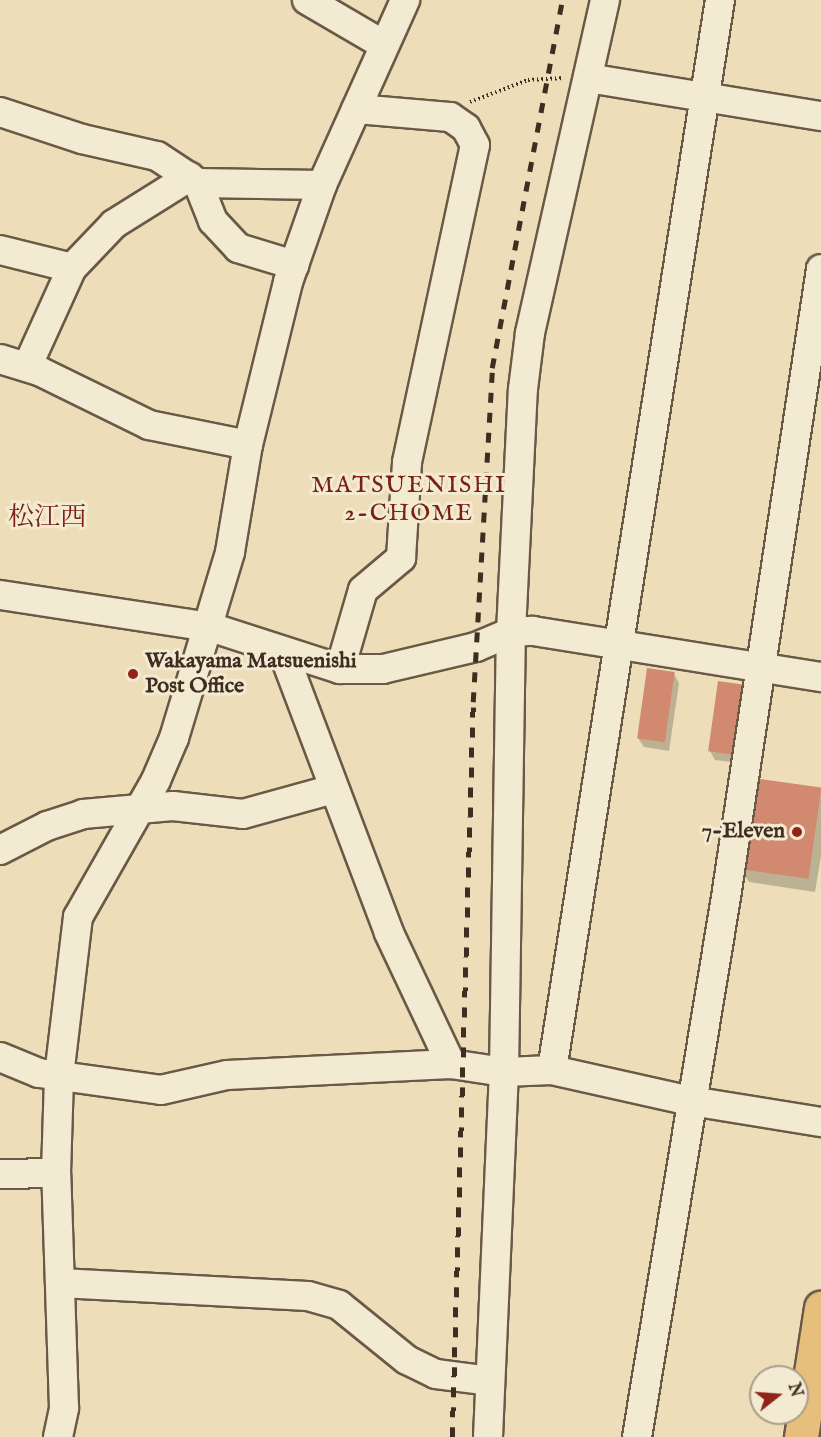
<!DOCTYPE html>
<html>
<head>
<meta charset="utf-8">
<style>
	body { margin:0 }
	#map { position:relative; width:821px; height:1437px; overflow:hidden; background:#eddeb9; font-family:"IM FELL English","Noto Serif JP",serif }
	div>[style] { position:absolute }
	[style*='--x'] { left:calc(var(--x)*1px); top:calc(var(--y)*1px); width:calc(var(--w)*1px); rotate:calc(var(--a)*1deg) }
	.shadow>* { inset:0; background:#0003 }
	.building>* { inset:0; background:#d18a70; transform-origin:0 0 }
	.path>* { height:4px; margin-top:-2px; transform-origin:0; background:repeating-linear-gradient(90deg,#3f2d21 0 1.5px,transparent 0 4.5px) }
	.roads { filter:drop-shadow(2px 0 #6a5947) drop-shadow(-2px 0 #6a5947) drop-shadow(0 2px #6a5947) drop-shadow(0 -2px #6a5947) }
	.minor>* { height:28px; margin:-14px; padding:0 14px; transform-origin:14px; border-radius:14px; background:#f3ead2 }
	.major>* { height:33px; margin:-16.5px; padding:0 16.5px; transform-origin:16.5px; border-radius:16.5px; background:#e6bf7c }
	.rail>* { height:4.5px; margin-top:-2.25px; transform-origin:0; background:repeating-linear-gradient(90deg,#3f2d21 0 10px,transparent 0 20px) }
	.dots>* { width:16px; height:16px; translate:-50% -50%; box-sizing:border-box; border:3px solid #f3ead2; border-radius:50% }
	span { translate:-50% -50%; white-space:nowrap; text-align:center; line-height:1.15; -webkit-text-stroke:6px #f3ead2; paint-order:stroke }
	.poi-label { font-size:22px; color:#3f2d21; font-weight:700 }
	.left { translate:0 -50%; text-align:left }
	.right { translate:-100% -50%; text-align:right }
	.neighbourhood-label { font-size:24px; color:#7a1f14; letter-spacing:1.5px }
	.quarter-label { font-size:26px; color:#7a1f14 }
	.north { position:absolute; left:749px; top:1365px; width:60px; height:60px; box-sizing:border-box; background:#f3ead2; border:2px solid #ab9e8b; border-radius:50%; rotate:73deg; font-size:16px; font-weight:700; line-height:24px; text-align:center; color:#3f2d21 }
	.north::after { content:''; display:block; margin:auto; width:21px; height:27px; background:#8f2418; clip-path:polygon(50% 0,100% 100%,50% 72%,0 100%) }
</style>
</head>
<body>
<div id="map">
	<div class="shadow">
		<i style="clip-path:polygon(674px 674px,679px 683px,669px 751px,644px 747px,638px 738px)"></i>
		<i style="clip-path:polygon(750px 696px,740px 763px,715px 760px,710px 751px)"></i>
		<i style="clip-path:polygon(754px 779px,821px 789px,821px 856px,815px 892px,749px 882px,741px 869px)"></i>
	</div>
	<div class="building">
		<i style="left:647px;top:668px;width:28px;height:71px;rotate:8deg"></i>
		<i style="left:718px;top:681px;width:27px;height:71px;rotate:8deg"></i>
		<i style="left:753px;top:778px;width:69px;height:92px;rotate:8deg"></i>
	</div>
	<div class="path">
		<i style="--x:470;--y:102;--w:62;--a:-20.8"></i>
		<i style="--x:528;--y:80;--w:36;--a:-3"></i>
	</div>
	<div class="roads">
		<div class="minor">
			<i style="--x:307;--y:0;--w:89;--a:30.3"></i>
			<i style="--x:588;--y:78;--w:236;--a:9.3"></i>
			<i style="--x:0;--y:112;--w:86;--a:18.2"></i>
			<i style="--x:82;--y:139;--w:77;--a:12.8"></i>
			<i style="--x:157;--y:156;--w:49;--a:33.4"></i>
			<i style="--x:198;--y:183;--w:124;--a:0.9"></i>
			<i style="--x:198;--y:183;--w:41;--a:68.5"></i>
			<i style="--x:213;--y:221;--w:37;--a:47"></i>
			<i style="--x:238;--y:248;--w:59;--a:16.9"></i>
			<i style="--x:0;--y:250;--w:74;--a:14"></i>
			<i style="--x:0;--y:359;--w:41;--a:17.1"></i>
			<i style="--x:39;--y:371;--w:123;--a:26.1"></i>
			<i style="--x:149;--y:425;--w:101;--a:11.4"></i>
			<i style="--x:27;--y:367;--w:109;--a:-65.6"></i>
			<i style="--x:72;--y:268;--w:61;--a:-46.3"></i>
			<i style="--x:114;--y:224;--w:89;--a:-32.1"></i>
			<i style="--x:0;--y:595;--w:212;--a:8.7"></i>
			<i style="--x:210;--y:627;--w:137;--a:17.9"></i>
			<i style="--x:340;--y:669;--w:43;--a:0"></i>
			<i style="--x:383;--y:669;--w:96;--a:-13.3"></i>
			<i style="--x:476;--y:647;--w:38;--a:-23"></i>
			<i style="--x:511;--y:632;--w:22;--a:-3"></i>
			<i style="--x:533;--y:631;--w:292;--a:9.1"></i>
			<i style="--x:283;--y:652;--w:300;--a:69.3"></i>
			<i style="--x:389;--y:933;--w:145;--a:64.7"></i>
			<i style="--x:340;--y:669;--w:82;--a:-73.8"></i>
			<i style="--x:363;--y:590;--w:50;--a:-40.1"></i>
			<i style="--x:401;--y:558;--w:96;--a:-86.4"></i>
			<i style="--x:407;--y:462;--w:324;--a:-77.9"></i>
			<i style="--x:475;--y:145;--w:19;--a:-118"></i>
			<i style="--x:466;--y:128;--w:19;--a:-145"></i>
			<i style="--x:450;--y:117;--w:94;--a:-175.1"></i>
			<i style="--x:0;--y:850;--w:53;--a:-27.1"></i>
			<i style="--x:47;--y:826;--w:38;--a:-18"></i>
			<i style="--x:83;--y:814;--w:90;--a:-5.1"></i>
			<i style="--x:173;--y:806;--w:70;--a:6.5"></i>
			<i style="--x:243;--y:814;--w:93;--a:-15.5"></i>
			<i style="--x:0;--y:1057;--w:42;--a:22.3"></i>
			<i style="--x:39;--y:1073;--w:123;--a:7.9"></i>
			<i style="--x:161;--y:1090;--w:68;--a:-12.8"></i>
			<i style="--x:227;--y:1075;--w:224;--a:-2.8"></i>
			<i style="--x:451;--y:1064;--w:54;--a:8.6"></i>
			<i style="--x:504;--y:1072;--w:48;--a:-2.4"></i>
			<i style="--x:552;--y:1070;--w:142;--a:12.6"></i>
			<i style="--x:691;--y:1101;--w:132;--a:9.2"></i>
			<i style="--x:552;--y:1070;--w:1083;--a:-81.08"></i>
			<i style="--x:0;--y:1174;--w:56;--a:-1"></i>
			<i style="--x:60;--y:1283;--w:248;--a:3"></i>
			<i style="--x:308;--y:1296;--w:32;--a:16"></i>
			<i style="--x:339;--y:1305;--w:87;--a:39"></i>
			<i style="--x:407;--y:1360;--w:32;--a:26"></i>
			<i style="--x:436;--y:1374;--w:54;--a:7.4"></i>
			<i style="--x:58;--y:1437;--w:30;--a:-78"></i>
			<i style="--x:64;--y:1408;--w:235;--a:-91.9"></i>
			<i style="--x:56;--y:1173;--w:97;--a:-88.2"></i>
			<i style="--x:59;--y:1076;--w:160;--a:-83.2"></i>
			<i style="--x:78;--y:917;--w:158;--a:-60.3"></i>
			<i style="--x:156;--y:780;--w:46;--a:-66.8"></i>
			<i style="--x:174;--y:738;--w:194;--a:-73.2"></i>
			<i style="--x:230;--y:552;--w:109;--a:-80.5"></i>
			<i style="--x:248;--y:445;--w:168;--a:-76.2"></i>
			<i style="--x:288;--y:282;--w:103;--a:-70.7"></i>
			<i style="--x:322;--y:185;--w:203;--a:-65.8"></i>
			<i style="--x:488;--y:1437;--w:365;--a:-87.5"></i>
			<i style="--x:504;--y:1072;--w:440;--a:-89.1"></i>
			<i style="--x:511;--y:632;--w:243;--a:-87.2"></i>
			<i style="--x:523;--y:389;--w:56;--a:-82.9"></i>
			<i style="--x:530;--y:333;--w:341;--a:-77.3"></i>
			<i style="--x:637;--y:1437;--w:547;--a:-80.64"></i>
			<i style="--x:726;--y:897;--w:635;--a:-81.4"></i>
		</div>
		<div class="major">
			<i style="--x:801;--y:1437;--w:131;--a:-81.2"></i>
		</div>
	</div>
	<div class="rail">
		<i style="--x:452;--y:1437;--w:735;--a:-88.36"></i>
		<i style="--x:473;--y:702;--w:335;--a:-86.7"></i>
		<i style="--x:492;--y:368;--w:375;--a:-79.2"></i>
	</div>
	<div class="dots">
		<i style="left:133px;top:674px;background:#8f2418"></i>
		<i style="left:797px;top:832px;background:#8f2418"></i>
	</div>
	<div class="poi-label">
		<span class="left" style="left:145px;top:674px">Wakayama Matsuenishi<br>Post Office</span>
		<span class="right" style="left:785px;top:832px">7-Eleven</span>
	</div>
	<div class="neighbourhood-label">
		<span style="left:409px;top:500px">MATSUENISHI<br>2-CHOME</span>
	</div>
	<div class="quarter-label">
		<span style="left:47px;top:518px">松江西</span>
	</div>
	<div class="north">N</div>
</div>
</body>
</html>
